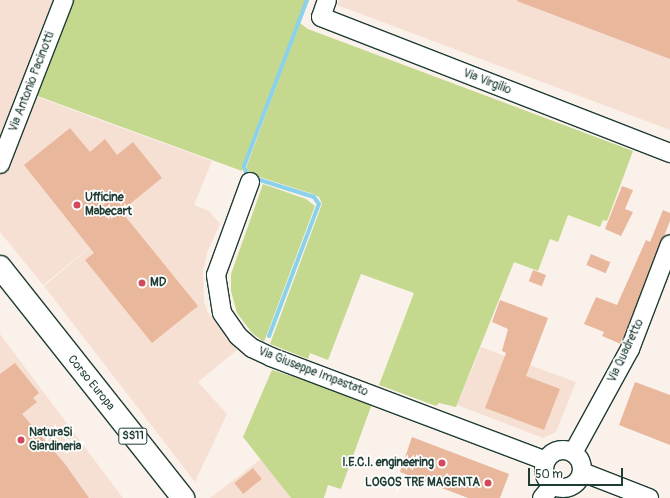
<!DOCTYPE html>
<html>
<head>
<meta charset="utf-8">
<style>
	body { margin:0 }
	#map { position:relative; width:670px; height:498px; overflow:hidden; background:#fbf1eb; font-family:Pangolin,sans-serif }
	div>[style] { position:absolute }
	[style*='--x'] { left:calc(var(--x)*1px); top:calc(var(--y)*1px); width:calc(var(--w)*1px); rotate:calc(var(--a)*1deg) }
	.built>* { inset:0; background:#f6e0d3 }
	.green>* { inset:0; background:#c5d98e }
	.stream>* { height:4px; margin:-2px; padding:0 2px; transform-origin:2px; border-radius:2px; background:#8ad1eb }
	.building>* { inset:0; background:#e9b79b; transform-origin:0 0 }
	.roads { filter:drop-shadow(1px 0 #1f3d34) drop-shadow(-1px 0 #1f3d34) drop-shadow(0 1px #1f3d34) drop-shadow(0 -1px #1f3d34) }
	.minor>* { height:18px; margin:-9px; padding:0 9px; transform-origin:9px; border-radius:9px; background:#fff }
	.minor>.ring { margin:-9px; padding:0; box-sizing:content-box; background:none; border:18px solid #fff; border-radius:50% }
	.major>* { height:22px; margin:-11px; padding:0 11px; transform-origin:11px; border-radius:11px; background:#fff }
	.dots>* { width:11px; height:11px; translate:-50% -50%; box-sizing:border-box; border:2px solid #fff; border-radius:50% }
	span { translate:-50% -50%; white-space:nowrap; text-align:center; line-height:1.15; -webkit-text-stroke:3.5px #fff; paint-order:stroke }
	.shield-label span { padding:1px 3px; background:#fff; border:1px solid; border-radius:3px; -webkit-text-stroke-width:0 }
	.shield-label { font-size:11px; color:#1f3d34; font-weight:700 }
	.street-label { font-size:12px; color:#1f3d34 }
	.poi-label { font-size:12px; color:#1f3d34; font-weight:700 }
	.left { translate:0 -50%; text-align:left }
	.right { translate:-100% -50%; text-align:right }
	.scale { position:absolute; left:528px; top:468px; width:95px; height:18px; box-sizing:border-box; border:2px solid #1f3d34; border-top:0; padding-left:5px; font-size:12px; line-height:14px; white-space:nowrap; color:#1f3d34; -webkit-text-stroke:3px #fff; paint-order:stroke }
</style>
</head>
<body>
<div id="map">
	<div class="built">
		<i style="clip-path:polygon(0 0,57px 0,0 141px)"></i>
		<i style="clip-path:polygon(339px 0,670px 0,670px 130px,337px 5px)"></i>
		<i style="clip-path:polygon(32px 95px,212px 161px,194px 205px,209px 211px,220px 224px,208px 250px,203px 271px,204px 302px,208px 313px,237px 350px,198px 382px,227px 414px,195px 482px,44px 286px,111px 230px,43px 285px,0 232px,0 174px)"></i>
		<i style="clip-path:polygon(0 334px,123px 498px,0 498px)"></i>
		<i style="clip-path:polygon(481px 347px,576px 382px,556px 432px,543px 438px,457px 405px)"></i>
		<i style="clip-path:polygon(261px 459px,291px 498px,210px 498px)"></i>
	</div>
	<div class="green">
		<i style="clip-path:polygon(68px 0,309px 0,300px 23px,308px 29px,633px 151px,607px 221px,603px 220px,600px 227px,568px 215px,558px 242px,550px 239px,538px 271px,514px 262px,456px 407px,439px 403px,436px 406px,379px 385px,414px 293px,361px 274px,328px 360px,310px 353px,308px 359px,270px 344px,322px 204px,319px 197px,313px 194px,250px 174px,247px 170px,247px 165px,289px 52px,242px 171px,32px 94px)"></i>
		<i style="clip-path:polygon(263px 184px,306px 199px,315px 206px,264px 342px,252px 333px,237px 313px,231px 291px,231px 274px)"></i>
		<i style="clip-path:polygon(272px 370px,373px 401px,341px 489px,328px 485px,324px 498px,291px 498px,243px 437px)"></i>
	</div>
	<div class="stream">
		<i style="--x:269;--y:336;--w:141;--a:-69.3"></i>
		<i style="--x:319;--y:204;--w:9;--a:-126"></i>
		<i style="--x:314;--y:197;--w:70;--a:-162.6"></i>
		<i style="--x:247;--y:176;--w:10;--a:-107"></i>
		<i style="--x:244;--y:166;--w:178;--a:-69.2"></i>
	</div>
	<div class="building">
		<i style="clip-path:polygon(670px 0,670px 59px,517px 1px,517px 0)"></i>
		<i style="clip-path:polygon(70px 128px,90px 152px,105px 139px,117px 155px,133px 142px,162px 178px,121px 211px,198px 306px,152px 343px,85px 260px,94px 253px,24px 165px)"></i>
		<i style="clip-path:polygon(622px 186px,633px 190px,625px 209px,633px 212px,621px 236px,605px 229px)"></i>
		<i style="clip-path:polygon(663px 210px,670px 213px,670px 221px,621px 344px,602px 336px,604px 332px,584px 324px,596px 297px,617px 305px,646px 240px,650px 242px)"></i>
		<i style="left:591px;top:254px;width:21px;height:12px;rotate:23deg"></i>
		<i style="left:533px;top:270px;width:14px;height:12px;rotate:21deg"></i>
		<i style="clip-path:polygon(500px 300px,548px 318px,526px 376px,560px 389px,544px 430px,485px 408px,506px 353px,502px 351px,508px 329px,492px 322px)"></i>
		<i style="clip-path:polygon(15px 363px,39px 393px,33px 398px,37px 402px,22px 414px,65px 464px,89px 498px,0 498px,0 374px)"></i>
		<i style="clip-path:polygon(635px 382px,670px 395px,670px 445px,619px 425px)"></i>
		<i style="clip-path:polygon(412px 437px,509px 474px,500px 498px,468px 498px,400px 472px)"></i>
		<i style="left:253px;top:468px;width:14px;height:24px;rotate:51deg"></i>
	</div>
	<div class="roads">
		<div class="minor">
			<i style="--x:327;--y:0;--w:18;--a:109"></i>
			<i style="--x:321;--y:17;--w:375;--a:21.3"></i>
			<i style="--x:0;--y:164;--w:176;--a:-68.7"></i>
			<i style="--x:250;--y:182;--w:99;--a:110.1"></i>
			<i style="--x:216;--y:275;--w:38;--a:81"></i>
			<i style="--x:222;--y:313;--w:28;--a:55"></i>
			<i style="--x:238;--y:336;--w:18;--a:41"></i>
			<i style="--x:252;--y:348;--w:21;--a:25"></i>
			<i style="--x:271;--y:357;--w:294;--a:20.7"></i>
			<i class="ring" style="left:544px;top:450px;width:20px;height:20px"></i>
			<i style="--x:573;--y:453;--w:119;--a:-61.3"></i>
			<i style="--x:630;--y:349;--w:112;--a:-69.1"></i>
			<i style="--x:582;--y:472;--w:72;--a:21.2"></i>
			<i style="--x:542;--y:498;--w:17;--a:-50"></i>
		</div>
		<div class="major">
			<i style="--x:0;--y:267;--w:295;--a:51.6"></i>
		</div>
	</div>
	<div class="dots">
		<i style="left:77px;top:205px;background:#d1495b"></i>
		<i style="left:142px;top:283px;background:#d1495b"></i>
		<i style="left:21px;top:440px;background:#d1495b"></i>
		<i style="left:442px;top:463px;background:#d1495b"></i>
		<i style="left:488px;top:483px;background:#d1495b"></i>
	</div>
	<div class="shield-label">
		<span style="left:133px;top:436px">SS11</span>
	</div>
	<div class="street-label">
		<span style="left:32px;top:82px;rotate:-69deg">Via Antonio Pacinotti</span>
		<span style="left:487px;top:82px;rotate:21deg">Via Virgilio</span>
		<span style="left:626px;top:351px;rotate:-65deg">Via Quadretto</span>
		<span style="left:313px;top:372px;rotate:21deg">Via Giuseppe Impastato</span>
		<span style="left:91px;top:383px;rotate:51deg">Corso Europa</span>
	</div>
	<div class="poi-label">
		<span class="left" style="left:85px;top:205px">Ufficine<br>Mabecart</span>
		<span class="left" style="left:150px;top:283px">MD</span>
		<span class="left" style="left:29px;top:440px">NaturaSi<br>Giardineria</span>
		<span class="right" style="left:434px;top:463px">I.E.C.I. engineering</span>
		<span class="right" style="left:480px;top:483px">LOGOS TRE MAGENTA</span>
	</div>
	<div class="scale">50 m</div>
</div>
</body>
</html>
